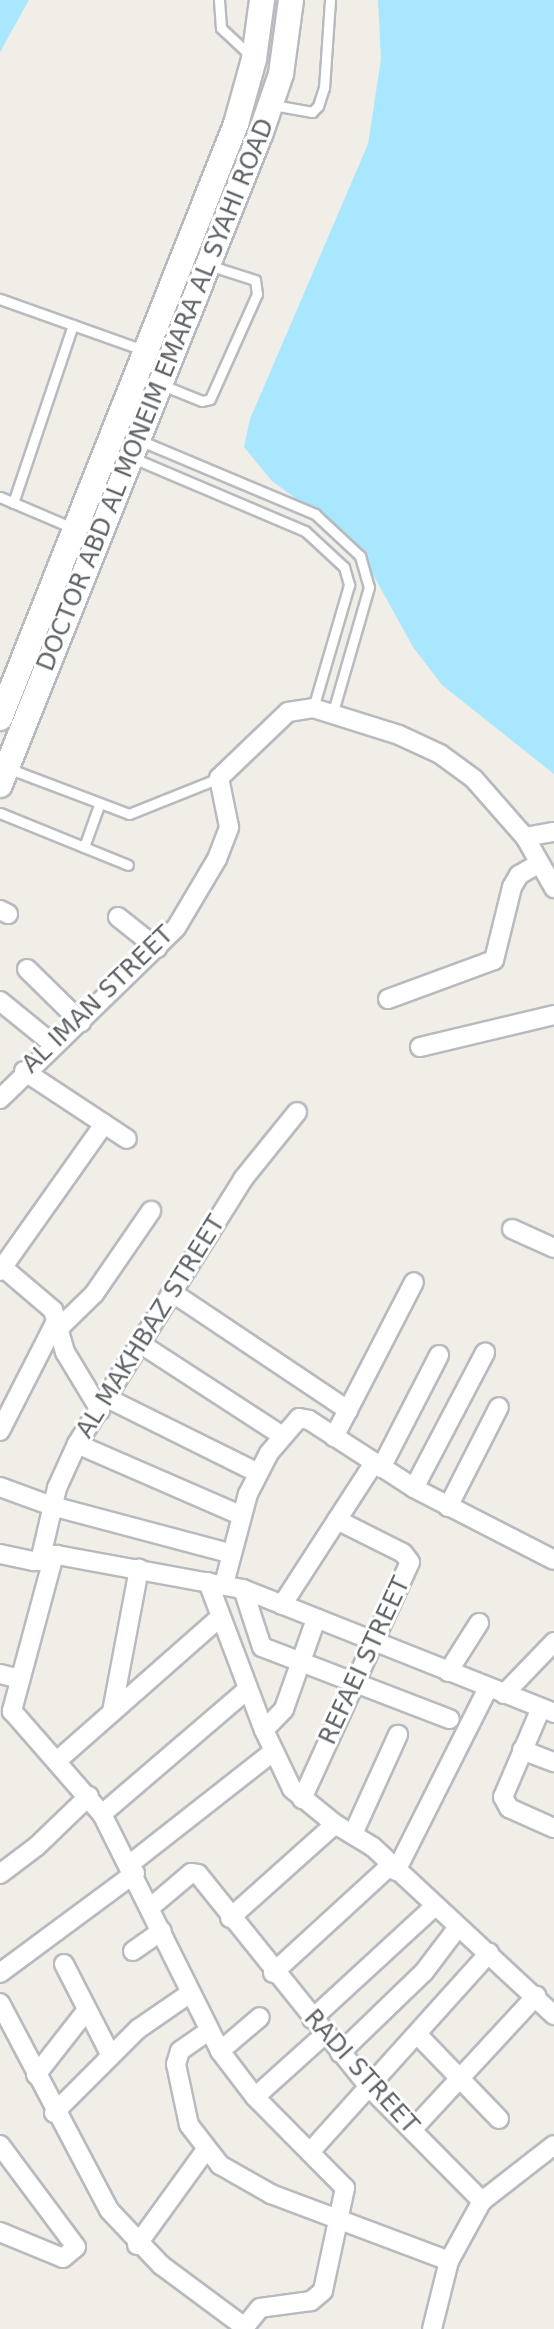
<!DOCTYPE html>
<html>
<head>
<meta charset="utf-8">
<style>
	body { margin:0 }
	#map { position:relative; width:554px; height:2329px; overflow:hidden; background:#f1ede7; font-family:"DejaVu Sans",sans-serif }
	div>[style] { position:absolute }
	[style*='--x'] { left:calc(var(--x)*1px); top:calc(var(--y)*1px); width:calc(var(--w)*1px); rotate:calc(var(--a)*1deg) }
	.water>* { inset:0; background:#a9e7ff }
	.roads { filter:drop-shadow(2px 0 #b7babe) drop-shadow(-2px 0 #b7babe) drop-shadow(0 2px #b7babe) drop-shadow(0 -2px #b7babe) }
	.service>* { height:9px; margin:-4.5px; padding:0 4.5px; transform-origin:4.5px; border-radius:4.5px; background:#fff }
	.minor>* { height:18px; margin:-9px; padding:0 9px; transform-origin:9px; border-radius:9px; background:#fff }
	.secondary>* { height:24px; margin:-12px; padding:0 12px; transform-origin:12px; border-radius:12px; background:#fff }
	span { translate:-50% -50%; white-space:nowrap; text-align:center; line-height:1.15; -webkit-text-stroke:6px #fff; paint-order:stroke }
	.street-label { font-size:24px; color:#5e6468 }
</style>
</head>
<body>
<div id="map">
	<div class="water">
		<i style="clip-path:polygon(0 0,29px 0,0 52px)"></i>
		<i style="clip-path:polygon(378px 0,554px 0,554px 774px,442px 685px,413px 647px,355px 542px,272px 481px,244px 447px,250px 419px,368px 144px,381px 59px)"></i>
	</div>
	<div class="roads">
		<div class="service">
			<i style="--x:219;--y:0;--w:28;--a:86"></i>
			<i style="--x:221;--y:28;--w:42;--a:43.1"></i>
			<i style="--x:273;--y:105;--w:40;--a:10"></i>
			<i style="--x:312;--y:112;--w:8;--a:-45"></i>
			<i style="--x:318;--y:106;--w:19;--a:-72"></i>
			<i style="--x:324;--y:88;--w:88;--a:-86.1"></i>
			<i style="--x:0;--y:299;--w:152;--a:19.6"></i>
			<i style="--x:162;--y:385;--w:43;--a:21.8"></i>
			<i style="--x:202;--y:401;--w:8;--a:-14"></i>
			<i style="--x:210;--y:399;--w:115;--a:-65.9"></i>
			<i style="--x:257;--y:294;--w:14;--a:-98"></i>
			<i style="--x:255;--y:280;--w:46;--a:-162.3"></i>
			<i style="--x:139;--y:440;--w:191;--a:22.8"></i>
			<i style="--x:315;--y:514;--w:62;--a:43"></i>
			<i style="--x:360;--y:556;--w:32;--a:74"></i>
			<i style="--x:369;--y:587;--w:133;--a:106.1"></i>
			<i style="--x:133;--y:458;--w:187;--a:23"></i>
			<i style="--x:305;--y:531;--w:53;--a:42.7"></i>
			<i style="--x:344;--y:567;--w:19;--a:74"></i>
			<i style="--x:349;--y:585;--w:128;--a:106.3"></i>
			<i style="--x:0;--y:497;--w:82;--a:23.1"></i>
			<i style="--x:13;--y:503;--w:188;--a:-71.4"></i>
			<i style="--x:10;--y:769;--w:127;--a:20.7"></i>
			<i style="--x:129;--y:814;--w:97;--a:-21.8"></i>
			<i style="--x:0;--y:813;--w:138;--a:22.1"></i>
			<i style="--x:84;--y:847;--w:45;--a:-70.3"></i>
		</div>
		<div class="minor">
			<i style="--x:525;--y:837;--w:59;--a:60.4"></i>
			<i style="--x:0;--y:910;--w:9;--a:27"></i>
			<i style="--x:118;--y:917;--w:50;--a:38.5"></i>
			<i style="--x:27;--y:969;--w:76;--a:44.5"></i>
			<i style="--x:388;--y:999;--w:113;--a:-20.2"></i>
			<i style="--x:494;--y:960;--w:75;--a:-76.1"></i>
			<i style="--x:512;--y:887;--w:14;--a:-60"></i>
			<i style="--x:519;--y:875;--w:22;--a:-30"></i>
			<i style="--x:0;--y:1001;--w:68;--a:39.1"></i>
			<i style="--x:420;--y:1047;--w:138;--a:-13.4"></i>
			<i style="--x:24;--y:1071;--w:123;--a:33.4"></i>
			<i style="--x:0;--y:1099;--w:245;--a:-44.2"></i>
			<i style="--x:176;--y:928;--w:80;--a:-59.3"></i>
			<i style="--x:217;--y:859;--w:34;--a:-69"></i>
			<i style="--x:229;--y:827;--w:50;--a:-101.5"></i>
			<i style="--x:219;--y:778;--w:95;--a:-43.7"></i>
			<i style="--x:288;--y:712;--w:25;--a:-9"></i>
			<i style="--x:313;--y:708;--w:90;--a:17.4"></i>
			<i style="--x:399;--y:735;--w:45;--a:24.9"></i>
			<i style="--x:440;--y:754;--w:42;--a:36.3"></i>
			<i style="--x:474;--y:779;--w:77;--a:48.7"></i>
			<i style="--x:525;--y:837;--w:29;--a:-10"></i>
			<i style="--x:512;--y:1229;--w:46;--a:24.3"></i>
			<i style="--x:0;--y:1265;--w:70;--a:40.3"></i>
			<i style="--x:53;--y:1310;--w:44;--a:74.1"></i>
			<i style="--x:65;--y:1352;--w:68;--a:58.9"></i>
			<i style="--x:0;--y:1271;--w:180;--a:-54.7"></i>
			<i style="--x:173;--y:1293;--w:211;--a:33.8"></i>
			<i style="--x:58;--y:1329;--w:50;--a:-44.2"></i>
			<i style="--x:94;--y:1294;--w:101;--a:-55.5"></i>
			<i style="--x:141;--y:1344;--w:167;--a:33"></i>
			<i style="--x:107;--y:1398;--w:169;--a:26.4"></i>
			<i style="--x:0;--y:1431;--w:126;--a:-63"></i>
			<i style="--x:334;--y:1437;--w:174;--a:-62.7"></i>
			<i style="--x:77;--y:1444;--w:178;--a:23.5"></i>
			<i style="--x:381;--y:1468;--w:127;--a:-62.8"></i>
			<i style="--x:0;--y:1487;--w:55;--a:20.1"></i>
			<i style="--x:52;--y:1506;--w:183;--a:14.9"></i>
			<i style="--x:414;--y:1488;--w:153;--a:-62.3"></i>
			<i style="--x:448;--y:1507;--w:112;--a:-63"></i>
			<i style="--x:0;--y:1554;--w:35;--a:12"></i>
			<i style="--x:34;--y:1561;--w:24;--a:-15"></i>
			<i style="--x:57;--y:1555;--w:189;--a:10.4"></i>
			<i style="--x:243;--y:1589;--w:335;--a:21.7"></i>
			<i style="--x:54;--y:1555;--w:162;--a:105.1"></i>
			<i style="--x:12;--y:1711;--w:137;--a:48.9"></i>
			<i style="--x:102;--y:1814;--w:265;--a:63.5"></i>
			<i style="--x:220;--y:2051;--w:58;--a:52.7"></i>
			<i style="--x:255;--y:2097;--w:128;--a:45.3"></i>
			<i style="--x:345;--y:2188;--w:105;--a:102.1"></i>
			<i style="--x:323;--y:2291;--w:16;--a:140"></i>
			<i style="--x:311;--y:2301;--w:51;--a:172.2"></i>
			<i style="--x:260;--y:2308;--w:27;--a:129"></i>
			<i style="--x:40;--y:1561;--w:75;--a:-76.9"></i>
			<i style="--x:57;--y:1488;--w:48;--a:-65.6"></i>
			<i style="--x:77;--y:1444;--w:313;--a:-57.9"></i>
			<i style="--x:243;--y:1179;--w:86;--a:-51.1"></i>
			<i style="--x:208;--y:1582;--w:158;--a:69.3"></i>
			<i style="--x:264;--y:1730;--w:65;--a:64.6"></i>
			<i style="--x:292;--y:1789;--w:55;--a:39.1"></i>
			<i style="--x:335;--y:1824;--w:44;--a:31.2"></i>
			<i style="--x:373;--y:1847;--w:247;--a:42.9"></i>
			<i style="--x:224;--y:1584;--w:93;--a:-75.1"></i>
			<i style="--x:248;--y:1494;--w:46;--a:-62.9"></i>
			<i style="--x:269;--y:1453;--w:46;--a:-49.4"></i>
			<i style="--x:299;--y:1418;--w:10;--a:11"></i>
			<i style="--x:309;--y:1420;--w:125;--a:32.9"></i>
			<i style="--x:414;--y:1488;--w:157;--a:27.2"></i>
			<i style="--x:243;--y:1589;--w:61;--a:71.9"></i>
			<i style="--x:262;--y:1647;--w:201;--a:21"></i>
			<i style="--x:282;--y:1605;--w:169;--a:-57.1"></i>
			<i style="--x:448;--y:1672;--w:58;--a:-57.7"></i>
			<i style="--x:0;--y:1674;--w:21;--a:14"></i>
			<i style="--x:504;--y:1694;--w:72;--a:-46.1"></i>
			<i style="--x:541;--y:1708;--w:97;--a:113.1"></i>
			<i style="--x:503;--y:1797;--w:13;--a:61"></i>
			<i style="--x:509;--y:1808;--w:49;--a:24"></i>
			<i style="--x:112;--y:1712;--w:146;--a:-79.3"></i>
			<i style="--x:264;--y:1730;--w:29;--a:-46"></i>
			<i style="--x:284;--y:1709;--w:96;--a:-70.4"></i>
			<i style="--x:522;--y:1750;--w:34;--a:21"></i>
			<i style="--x:58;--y:1760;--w:216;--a:-41.4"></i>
			<i style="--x:302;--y:1799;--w:260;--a:-65.5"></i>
			<i style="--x:410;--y:1562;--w:11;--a:-128"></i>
			<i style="--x:403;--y:1553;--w:74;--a:-153.4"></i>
			<i style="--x:102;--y:1814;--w:192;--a:-40.6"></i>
			<i style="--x:353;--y:1834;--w:109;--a:-65.6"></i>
			<i style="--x:130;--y:1864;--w:182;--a:-38.1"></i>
			<i style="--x:396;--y:1871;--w:205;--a:-63.3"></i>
			<i style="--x:0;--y:1874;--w:46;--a:-37.1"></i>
			<i style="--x:37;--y:1846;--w:72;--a:-43.9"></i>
			<i style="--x:152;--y:1906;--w:51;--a:-40.2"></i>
			<i style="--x:191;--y:1873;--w:7;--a:8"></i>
			<i style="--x:198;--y:1874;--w:273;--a:51.2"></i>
			<i style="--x:369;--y:2087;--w:161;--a:45.3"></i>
			<i style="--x:482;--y:2201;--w:68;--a:118.8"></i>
			<i style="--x:449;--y:2261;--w:70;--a:104"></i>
			<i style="--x:230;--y:1918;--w:141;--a:-41.8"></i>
			<i style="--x:133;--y:1951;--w:35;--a:-35"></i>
			<i style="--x:64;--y:1964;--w:103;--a:62.9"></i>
			<i style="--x:0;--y:1973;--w:168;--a:-36.5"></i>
			<i style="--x:273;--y:1973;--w:160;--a:-42.5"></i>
			<i style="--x:0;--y:2003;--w:234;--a:62.2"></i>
			<i style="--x:109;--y:2210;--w:76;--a:46.6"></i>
			<i style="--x:161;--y:2265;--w:102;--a:36.6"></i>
			<i style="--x:312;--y:2019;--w:166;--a:-42.6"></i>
			<i style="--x:207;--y:2032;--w:33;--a:145"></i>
			<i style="--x:180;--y:2051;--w:14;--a:107"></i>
			<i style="--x:176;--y:2064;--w:62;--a:78"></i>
			<i style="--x:189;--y:2125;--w:51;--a:52.2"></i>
			<i style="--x:220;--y:2165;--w:59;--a:29.6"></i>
			<i style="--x:271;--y:2194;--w:190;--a:20.6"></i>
			<i style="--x:417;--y:2034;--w:118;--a:46"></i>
			<i style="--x:220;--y:2051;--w:52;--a:-40.4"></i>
			<i style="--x:340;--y:2053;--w:117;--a:-44"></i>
			<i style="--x:424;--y:1972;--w:56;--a:-52.9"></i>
			<i style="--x:36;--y:2075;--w:81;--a:-52"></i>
			<i style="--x:255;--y:2097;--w:94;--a:-42"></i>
			<i style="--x:54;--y:2113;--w:119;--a:-45"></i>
			<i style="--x:138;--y:2029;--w:62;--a:-34.5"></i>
			<i style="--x:412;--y:2130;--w:183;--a:-47.2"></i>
			<i style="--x:0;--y:2145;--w:127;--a:53.3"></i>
			<i style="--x:76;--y:2247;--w:17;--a:140"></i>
			<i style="--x:63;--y:2258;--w:68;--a:-157.6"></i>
			<i style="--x:310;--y:2152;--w:268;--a:-48"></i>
			<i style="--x:482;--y:2201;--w:91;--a:-37.9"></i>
			<i style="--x:137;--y:2245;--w:116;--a:-54.1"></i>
		</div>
		<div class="secondary">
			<i style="--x:0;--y:718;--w:639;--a:-68.33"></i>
			<i style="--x:236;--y:124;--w:67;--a:-74.5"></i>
			<i style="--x:254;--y:59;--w:60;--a:-82.3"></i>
			<i style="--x:0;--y:785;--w:700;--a:-68.2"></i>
			<i style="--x:260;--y:135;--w:65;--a:-71"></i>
			<i style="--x:281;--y:74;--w:75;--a:-82.3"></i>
		</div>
	</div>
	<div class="street-label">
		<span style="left:156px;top:395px;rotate:-68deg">DOCTOR ABD AL MONEIM EMARA AL SYAHI ROAD</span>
		<span style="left:98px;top:1000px;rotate:-44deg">AL IMAN STREET</span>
		<span style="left:151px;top:1327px;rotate:-58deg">AL MAKHBAZ STREET</span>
		<span style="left:365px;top:1661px;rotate:-65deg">REFAEI STREET</span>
		<span style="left:361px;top:2072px;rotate:48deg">RADI STREET</span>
	</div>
</div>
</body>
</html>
